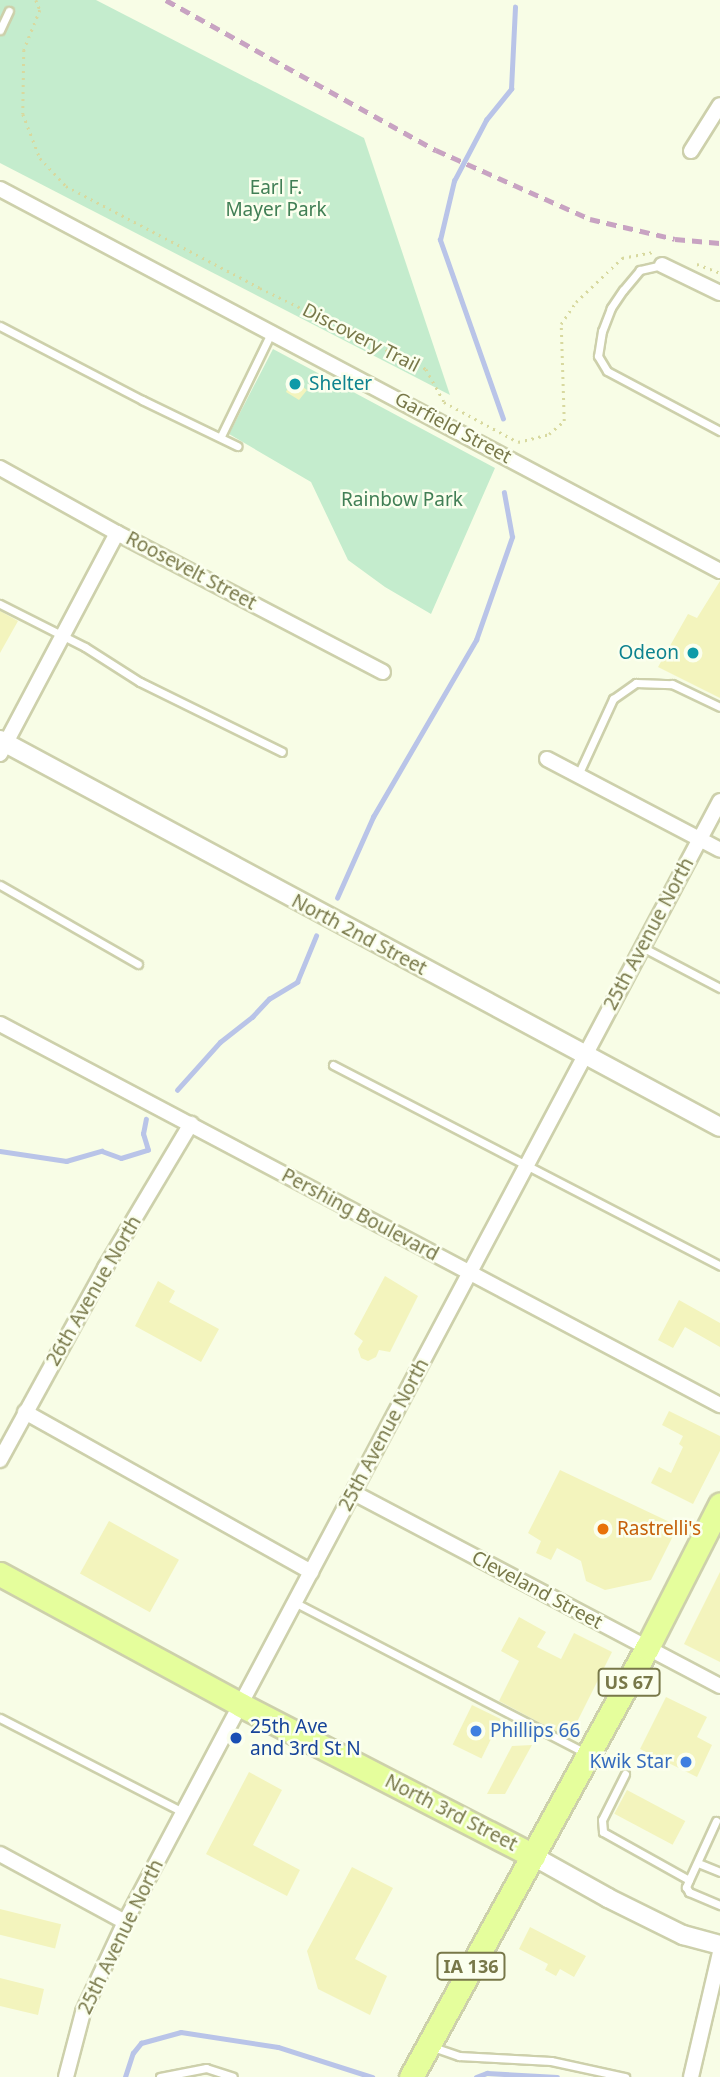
<!DOCTYPE html>
<html>
<head>
<meta charset="utf-8">
<style>
	body { margin:0 }
	#map { position:relative; width:720px; height:2077px; overflow:hidden; background:#f8fde6; font-family:"Noto Sans",sans-serif }
	div>[style] { position:absolute }
	[style*='--x'] { left:calc(var(--x)*1px); top:calc(var(--y)*1px); width:calc(var(--w)*1px); rotate:calc(var(--a)*1deg) }
	.green>* { inset:0; background:#c4eccd }
	.stream>* { height:4.5px; margin:-2.25px; padding:0 2.25px; transform-origin:2.25px; border-radius:2.25px; background:#b9c4e8 }
	.building>* { inset:0; background:#f3f4bd; transform-origin:0 0 }
	.path>* { height:2.5px; margin-top:-1.25px; transform-origin:0; background:repeating-linear-gradient(90deg,#d8d99f 0 2px,transparent 0 7px) }
	.roads { filter:drop-shadow(2px 0 #cdd0ab) drop-shadow(-2px 0 #cdd0ab) drop-shadow(0 2px #cdd0ab) drop-shadow(0 -2px #cdd0ab) }
	.service>* { height:7px; margin:-3.5px; padding:0 3.5px; transform-origin:3.5px; border-radius:3.5px; background:#fff }
	.minor>* { height:14px; margin:-7px; padding:0 7px; transform-origin:7px; border-radius:7px; background:#fff }
	.tertiary>* { height:18px; margin:-9px; padding:0 9px; transform-origin:9px; border-radius:9px; background:#fff }
	.primary>* { height:23px; margin:-11.5px; padding:0 11.5px; transform-origin:11.5px; border-radius:11.5px; background:#e5fe9c }
	.rail>* { height:4.5px; margin-top:-2.25px; transform-origin:0; background:repeating-linear-gradient(90deg,#c8a3c2 0 10px,transparent 0 17px) }
	.dots>* { width:19px; height:19px; translate:-50% -50%; box-sizing:border-box; border:4px solid #fbffee; border-radius:50% }
	span { translate:-50% -50%; white-space:nowrap; text-align:center; line-height:1.15; -webkit-text-stroke:5px #fbffee; paint-order:stroke }
	.shield-label span { padding:2px 5px; background:#fbffee; border:2px solid; border-radius:5px; -webkit-text-stroke-width:0 }
	.shield-label { font-size:18px; color:#787849; font-weight:700 }
	.park-label { font-size:19px; color:#417f55 }
	.street-label { font-size:19px; color:#787849 }
	.culture-label { font-size:19px; color:#0d838f }
	.left { translate:0 -50%; text-align:left }
	.right { translate:-100% -50%; text-align:right }
	.food-label { font-size:19px; color:#c56008 }
	.transit-label { font-size:19px; color:#164399 }
	.shop-label { font-size:19px; color:#366cbe }
</style>
</head>
<body>
<div id="map">
	<div class="green">
		<i style="clip-path:polygon(0 0,96px 0,364px 138px,450px 395px,0 163px)"></i>
		<i style="clip-path:polygon(273px 349px,495px 468px,431px 614px,385px 587px,348px 560px,311px 482px,229px 434px)"></i>
	</div>
	<div class="stream">
		<i style="--x:503;--y:419;--w:190;--a:-109.4"></i>
		<i style="--x:440;--y:240;--w:61;--a:-76.7"></i>
		<i style="--x:454;--y:181;--w:69;--a:-62.3"></i>
		<i style="--x:486;--y:120;--w:40;--a:-51"></i>
		<i style="--x:511;--y:89;--w:82;--a:-87.2"></i>
		<i style="--x:337;--y:898;--w:89;--a:-66"></i>
		<i style="--x:373;--y:817;--w:205;--a:-59.8"></i>
		<i style="--x:476;--y:640;--w:109;--a:-70.7"></i>
		<i style="--x:512;--y:537;--w:45;--a:-100.3"></i>
		<i style="--x:177;--y:1090;--w:64;--a:-48.1"></i>
		<i style="--x:220;--y:1042;--w:41;--a:-38"></i>
		<i style="--x:252;--y:1017;--w:25;--a:-47"></i>
		<i style="--x:269;--y:999;--w:33;--a:-31"></i>
		<i style="--x:297;--y:982;--w:50;--a:-67.6"></i>
		<i style="--x:0;--y:1151;--w:67;--a:8.6"></i>
		<i style="--x:66;--y:1161;--w:37;--a:-16"></i>
		<i style="--x:102;--y:1151;--w:20;--a:20"></i>
		<i style="--x:121;--y:1158;--w:28;--a:-17"></i>
		<i style="--x:148;--y:1150;--w:17;--a:-107"></i>
		<i style="--x:143;--y:1134;--w:15;--a:-79"></i>
		<i style="--x:125;--y:2077;--w:25;--a:-72"></i>
		<i style="--x:133;--y:2053;--w:13;--a:-51"></i>
		<i style="--x:141;--y:2043;--w:41;--a:-15.4"></i>
		<i style="--x:181;--y:2032;--w:98;--a:8.8"></i>
		<i style="--x:278;--y:2047;--w:99;--a:17.7"></i>
		<i style="--x:476;--y:2077;--w:12;--a:-20"></i>
		<i style="--x:487;--y:2073;--w:70;--a:3.3"></i>
	</div>
	<div class="building">
		<i style="clip-path:polygon(292px 379px,307px 390px,299px 400px,286px 392px)"></i>
		<i style="clip-path:polygon(720px 581px,720px 698px,658px 667px,688px 614px,697px 618px)"></i>
		<i style="clip-path:polygon(0 611px,18px 621px,0 653px)"></i>
		<i style="clip-path:polygon(385px 1276px,418px 1296px,390px 1352px,379px 1350px,376px 1357px,368px 1361px,361px 1358px,358px 1349px,363px 1341px,354px 1334px)"></i>
		<i style="clip-path:polygon(158px 1281px,175px 1291px,169px 1302px,219px 1329px,201px 1362px,135px 1326px)"></i>
		<i style="clip-path:polygon(679px 1300px,720px 1323px,720px 1347px,685px 1327px,673px 1348px,658px 1340px)"></i>
		<i style="clip-path:polygon(669px 1411px,720px 1436px,720px 1451px,693px 1504px,651px 1483px,659px 1467px,671px 1473px,683px 1447px,679px 1444px,683px 1436px,662px 1425px)"></i>
		<i style="clip-path:polygon(560px 1470px,678px 1526px,651px 1580px,605px 1590px,586px 1581px,581px 1561px,557px 1548px,551px 1560px,536px 1553px,541px 1541px,528px 1533px)"></i>
		<i style="left:109px;top:1521px;width:80px;height:60px;rotate:29deg"></i>
		<i style="clip-path:polygon(720px 1572px,720px 1662px,684px 1644px)"></i>
		<i style="clip-path:polygon(519px 1617px,546px 1632px,537px 1647px,561px 1659px,574px 1633px,612px 1652px,569px 1738px,499px 1701px,519px 1661px,501px 1651px)"></i>
		<i style="clip-path:polygon(666px 1697px,707px 1717px,697px 1737px,712px 1745px,697px 1777px,640px 1749px)"></i>
		<i style="left:472px;top:1705px;width:32px;height:44px;rotate:26deg"></i>
		<i style="clip-path:polygon(532px 1745px,505px 1794px,487px 1794px,512px 1746px)"></i>
		<i style="clip-path:polygon(249px 1772px,282px 1790px,253px 1845px,300px 1870px,287px 1896px,206px 1854px)"></i>
		<i style="left:627px;top:1790px;width:66px;height:27px;rotate:28deg"></i>
		<i style="clip-path:polygon(352px 1867px,393px 1888px,355px 1959px,387px 1976px,370px 2015px,318px 1989px,307px 1951px)"></i>
		<i style="left:0;top:1909px;width:63px;height:25px;rotate:14deg"></i>
		<i style="clip-path:polygon(530px 1927px,586px 1956px,574px 1977px,560px 1969px,556px 1976px,545px 1970px,548px 1964px,519px 1949px)"></i>
		<i style="clip-path:polygon(0 1978px,44px 1989px,38px 2015px,0 2006px)"></i>
	</div>
	<div class="path">
		<i style="--x:36;--y:0;--w:11;--a:68"></i>
		<i style="--x:40;--y:10;--w:43;--a:111.8"></i>
		<i style="--x:24;--y:50;--w:64;--a:90.9"></i>
		<i style="--x:23;--y:114;--w:47;--a:68.9"></i>
		<i style="--x:40;--y:158;--w:38;--a:47"></i>
		<i style="--x:66;--y:186;--w:219;--a:27.7"></i>
		<i style="--x:260;--y:288;--w:185;--a:26"></i>
		<i style="--x:426;--y:369;--w:38;--a:61"></i>
		<i style="--x:444;--y:402;--w:84;--a:28.4"></i>
		<i style="--x:518;--y:442;--w:32;--a:-14"></i>
		<i style="--x:549;--y:434;--w:20;--a:-41"></i>
		<i style="--x:564;--y:421;--w:97;--a:-91.8"></i>
		<i style="--x:561;--y:324;--w:27;--a:-56"></i>
		<i style="--x:576;--y:302;--w:64;--a:-43.7"></i>
		<i style="--x:622;--y:258;--w:33;--a:-11"></i>
		<i style="--x:697;--y:264;--w:25;--a:21"></i>
	</div>
	<div class="roads">
		<div class="service">
			<i style="--x:0;--y:30;--w:21;--a:-65"></i>
			<i style="--x:662;--y:265;--w:23;--a:167"></i>
			<i style="--x:640;--y:270;--w:26;--a:130"></i>
			<i style="--x:623;--y:290;--w:22;--a:124"></i>
			<i style="--x:611;--y:308;--w:25;--a:111"></i>
			<i style="--x:602;--y:331;--w:25;--a:99"></i>
			<i style="--x:598;--y:356;--w:17;--a:59"></i>
			<i style="--x:607;--y:371;--w:128;--a:28"></i>
			<i style="--x:0;--y:326;--w:160;--a:27.5"></i>
			<i style="--x:142;--y:400;--w:106;--a:25.8"></i>
			<i style="--x:221;--y:436;--w:114;--a:-64.1"></i>
			<i style="--x:0;--y:604;--w:95;--a:26.8"></i>
			<i style="--x:85;--y:647;--w:65;--a:32.5"></i>
			<i style="--x:140;--y:682;--w:158;--a:26.2"></i>
			<i style="--x:578;--y:775;--w:84;--a:-65.3"></i>
			<i style="--x:613;--y:699;--w:28;--a:-35"></i>
			<i style="--x:636;--y:683;--w:36;--a:2"></i>
			<i style="--x:672;--y:684;--w:53;--a:25.6"></i>
			<i style="--x:0;--y:885;--w:159;--a:29.8"></i>
			<i style="--x:642;--y:947;--w:88;--a:27.7"></i>
			<i style="--x:333;--y:1065;--w:436;--a:27.4"></i>
			<i style="--x:294;--y:1602;--w:328;--a:27.4"></i>
			<i style="--x:0;--y:1718;--w:206;--a:27.2"></i>
			<i style="--x:625;--y:1774;--w:51;--a:116.6"></i>
			<i style="--x:602;--y:1820;--w:12;--a:85"></i>
			<i style="--x:603;--y:1832;--w:98;--a:29.2"></i>
			<i style="--x:689;--y:1880;--w:65;--a:-65.4"></i>
			<i style="--x:698;--y:1863;--w:24;--a:22"></i>
			<i style="--x:689;--y:1880;--w:8;--a:113"></i>
			<i style="--x:686;--y:1887;--w:6;--a:59"></i>
			<i style="--x:689;--y:1892;--w:34;--a:23"></i>
			<i style="--x:430;--y:2046;--w:31;--a:19"></i>
			<i style="--x:459;--y:2056;--w:92;--a:3.1"></i>
			<i style="--x:551;--y:2061;--w:76;--a:12.2"></i>
			<i style="--x:160;--y:2077;--w:47;--a:-11.1"></i>
			<i style="--x:206;--y:2068;--w:28;--a:18"></i>
		</div>
		<div class="minor">
			<i style="--x:691;--y:151;--w:54;--a:-57.8"></i>
			<i style="--x:0;--y:189;--w:815;--a:27.95"></i>
			<i style="--x:662;--y:265;--w:64;--a:25.8"></i>
			<i style="--x:0;--y:468;--w:134;--a:29.1"></i>
			<i style="--x:117;--y:533;--w:300;--a:27.6"></i>
			<i style="--x:0;--y:754;--w:250;--a:-62.1"></i>
			<i style="--x:547;--y:759;--w:195;--a:27.7"></i>
			<i style="--x:0;--y:1024;--w:815;--a:27.89"></i>
			<i style="--x:25;--y:1412;--w:328;--a:29.2"></i>
			<i style="--x:0;--y:1460;--w:219;--a:-61.3"></i>
			<i style="--x:105;--y:1268;--w:168;--a:-59.2"></i>
			<i style="--x:354;--y:1493;--w:414;--a:27.8"></i>
			<i style="--x:0;--y:1854;--w:142;--a:28.5"></i>
			<i style="--x:66;--y:2077;--w:67;--a:-75.3"></i>
			<i style="--x:83;--y:2012;--w:99;--a:-65"></i>
			<i style="--x:125;--y:1922;--w:1269;--a:-62.04"></i>
			<i style="--x:691;--y:2077;--w:128;--a:-76.9"></i>
		</div>
		<div class="tertiary">
			<i style="--x:0;--y:740;--w:817;--a:28.26"></i>
			<i style="--x:533;--y:1856;--w:86;--a:29.2"></i>
			<i style="--x:608;--y:1898;--w:84;--a:26.3"></i>
			<i style="--x:683;--y:1935;--w:38;--a:15"></i>
		</div>
		<div class="primary">
			<i style="--x:0;--y:1574;--w:274;--a:28.5"></i>
			<i style="--x:241;--y:1705;--w:329;--a:27.3"></i>
			<i style="--x:411;--y:2077;--w:490;--a:-61.2"></i>
			<i style="--x:647;--y:1648;--w:161;--a:-63"></i>
		</div>
	</div>
	<div class="rail">
		<i style="--x:166;--y:0;--w:309;--a:29.1"></i>
		<i style="--x:436;--y:150;--w:169;--a:24.1"></i>
		<i style="--x:590;--y:219;--w:87;--a:13.2"></i>
		<i style="--x:675;--y:239;--w:45;--a:5.1"></i>
	</div>
	<div class="dots">
		<i style="left:295px;top:384px;background:#0f9aa8"></i>
		<i style="left:693px;top:653px;background:#0f9aa8"></i>
		<i style="left:603px;top:1529px;background:#e8710a"></i>
		<i style="left:476px;top:1731px;background:#3f7fe0"></i>
		<i style="left:236px;top:1738px;background:#1a4fb4"></i>
		<i style="left:686px;top:1762px;background:#3f7fe0"></i>
	</div>
	<div class="shield-label">
		<span style="left:629px;top:1682px">US 67</span>
		<span style="left:471px;top:1966px">IA 136</span>
	</div>
	<div class="park-label">
		<span style="left:276px;top:199px">Earl F.<br>Mayer Park</span>
		<span style="left:402px;top:500px">Rainbow Park</span>
	</div>
	<div class="street-label">
		<span style="left:361px;top:338px;rotate:27deg">Discovery Trail</span>
		<span style="left:453px;top:428px;rotate:28deg">Garfield Street</span>
		<span style="left:191px;top:571px;rotate:28deg">Roosevelt Street</span>
		<span style="left:649px;top:934px;rotate:-62deg">25th Avenue North</span>
		<span style="left:359px;top:935px;rotate:28deg">North 2nd Street</span>
		<span style="left:360px;top:1215px;rotate:28deg">Pershing Boulevard</span>
		<span style="left:94px;top:1291px;rotate:-60deg">26th Avenue North</span>
		<span style="left:384px;top:1435px;rotate:-62deg">25th Avenue North</span>
		<span style="left:537px;top:1590px;rotate:28deg">Cleveland Street</span>
		<span style="left:451px;top:1813px;rotate:27deg">North 3rd Street</span>
		<span style="left:121px;top:1937px;rotate:-64deg">25th Avenue North</span>
	</div>
	<div class="culture-label">
		<span class="left" style="left:309px;top:384px">Shelter</span>
		<span class="right" style="left:679px;top:653px">Odeon</span>
	</div>
	<div class="food-label">
		<span class="left" style="left:617px;top:1529px">Rastrelli's</span>
	</div>
	<div class="transit-label">
		<span class="left" style="left:250px;top:1738px">25th Ave<br>and 3rd St N</span>
	</div>
	<div class="shop-label">
		<span class="left" style="left:490px;top:1731px">Phillips 66</span>
		<span class="right" style="left:672px;top:1762px">Kwik Star</span>
	</div>
</div>
</body>
</html>
